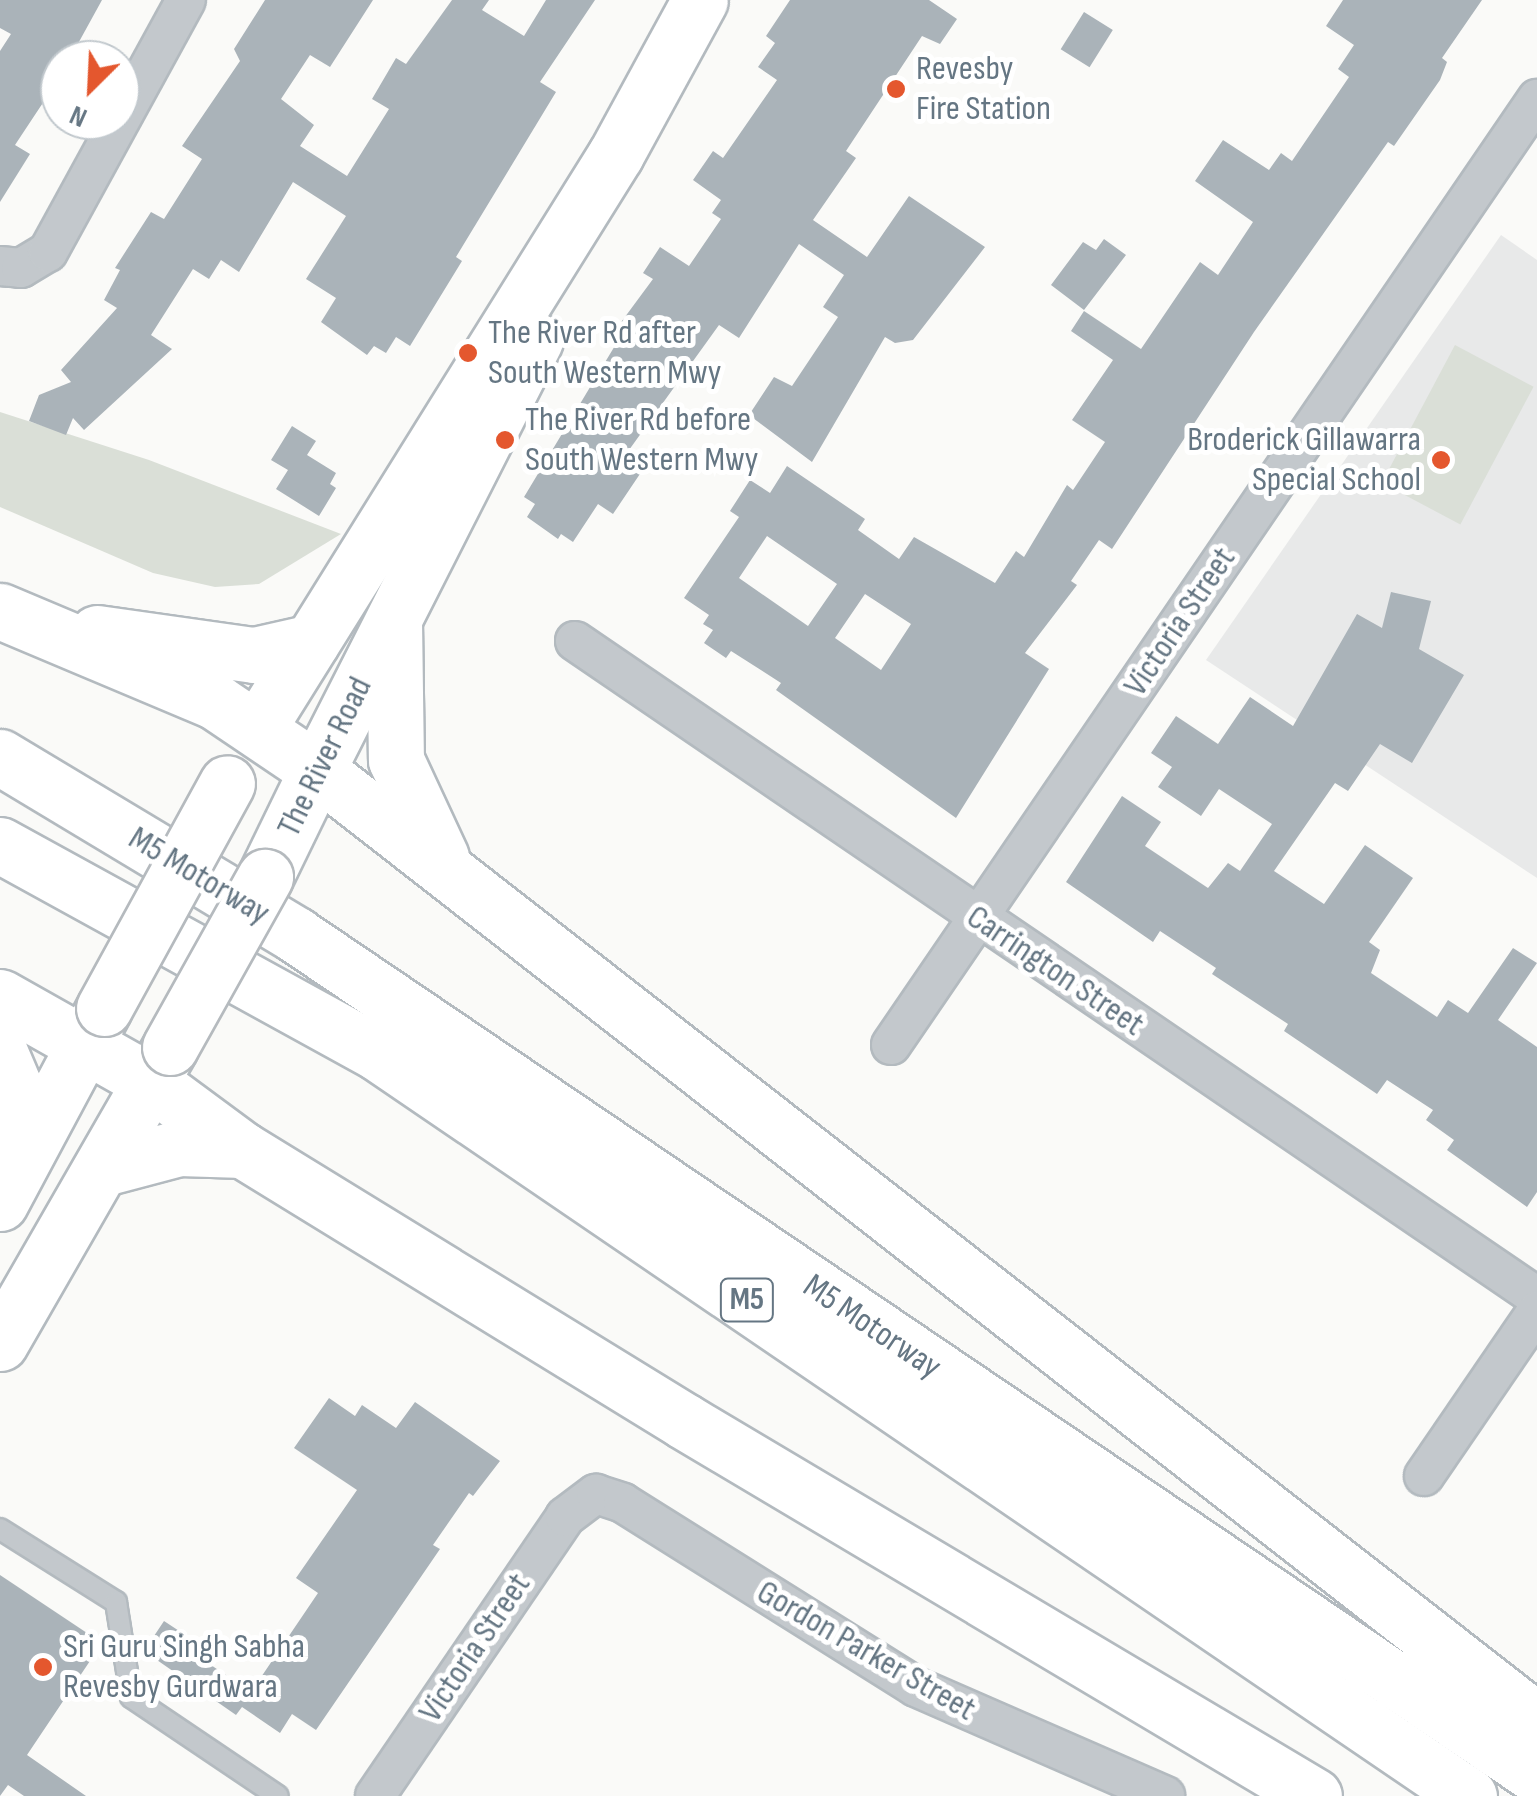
<!DOCTYPE html>
<html>
<head>
<meta charset="utf-8">
<style>
	body { margin:0 }
	#map { position:relative; width:1537px; height:1796px; overflow:hidden; background:#fafaf8; font-family:"Sofia Sans Condensed",sans-serif }
	div>[style] { position:absolute }
	[style*='--x'] { left:calc(var(--x)*1px); top:calc(var(--y)*1px); width:calc(var(--w)*1px); rotate:calc(var(--a)*1deg) }
	.built>* { inset:0; background:#e8e9e9 }
	.green>* { inset:0; background:#dadfd7; transform-origin:0 0 }
	.building>* { inset:0; background:#aab3b9; transform-origin:0 0 }
	.roads { filter:drop-shadow(2px 0 #b3babf) drop-shadow(-2px 0 #b3babf) drop-shadow(0 2px #b3babf) drop-shadow(0 -2px #b3babf) }
	.lane>* { height:20px; margin:-10px; padding:0 10px; transform-origin:10px; border-radius:10px; background:#c3c8cc }
	.street>* { height:38px; margin:-19px; padding:0 19px; transform-origin:19px; border-radius:19px; background:#c3c8cc }
	.secondary>* { height:55px; margin:-27.5px; padding:0 27.5px; transform-origin:27.5px; border-radius:27.5px; background:#fff }
	.primary>* { height:55px; margin:-27.5px; padding:0 27.5px; transform-origin:27.5px; border-radius:27.5px; background:#fff }
	.highway>* { height:55px; margin:-27.5px; padding:0 27.5px; transform-origin:27.5px; border-radius:27.5px; background:#fff }
	.bridges { filter:drop-shadow(2px 0 #b5babe) drop-shadow(-2px 0 #b5babe) drop-shadow(0 2px #b5babe) drop-shadow(0 -2px #b5babe) }
	.primary-bridge>* { height:55px; margin:-27.5px; padding:0 27.5px; transform-origin:27.5px; border-radius:27.5px; background:#fff }
	.dots>* { width:28px; height:28px; translate:-50% -50%; box-sizing:border-box; border:5px solid #fff; border-radius:50% }
	span { translate:-50% -50%; white-space:nowrap; text-align:center; line-height:1.15; -webkit-text-stroke:10px #fff; paint-order:stroke }
	.shield-label span { padding:2px 8px; background:#fff; border:2px solid; border-radius:8px; -webkit-text-stroke-width:0 }
	.shield-label { font-size:32px; color:#657683; font-weight:700 }
	.poi-label { font-size:35px; color:#657683 }
	.left { translate:0 -50%; text-align:left }
	.right { translate:-100% -50%; text-align:right }
	.street-label { font-size:35px; color:#657683 }
	.north { position:absolute; left:40px; top:40px; width:100px; height:100px; box-sizing:border-box; background:#fff; border:2px solid #c1c8cd; border-radius:50%; rotate:204deg; font-size:28px; font-weight:700; line-height:40px; text-align:center; color:#657683 }
	.north::after { content:''; display:block; margin:auto; width:35px; height:45px; background:#e4572e; clip-path:polygon(50% 0,100% 100%,50% 72%,0 100%) }
</style>
</head>
<body>
<div id="map">
	<div class="built">
		<i style="clip-path:polygon(1501px 235px,1537px 260px,1537px 878px,1206px 660px)"></i>
	</div>
	<div class="green">
		<i style="left:1455px;top:345px;width:89px;height:156px;rotate:28deg"></i>
		<i style="clip-path:polygon(0 412px,149px 460px,341px 534px,259px 584px,215px 587px,153px 573px,0 507px)"></i>
	</div>
	<div class="building">
		<i style="clip-path:polygon(0 0,102px 0,69px 60px,60px 60px,60px 77px,15px 145px,30px 154px,0 202px,0 51px,11px 34px,0 28px)"></i>
		<i style="clip-path:polygon(265px 0,373px 0,330px 67px,310px 55px,281px 99px,314px 125px,300px 146px,347px 176px,389px 109px,372px 99px,396px 58px,406px 64px,452px 0,489px 0,482px 10px,524px 36px,546px 0,595px 0,540px 82px,556px 92px,456px 257px,462px 261px,410px 346px,396px 337px,386px 353px,374px 346px,367px 355px,321px 322px,336px 298px,306px 279px,346px 216px,293px 182px,239px 272px,221px 260px,209px 279px,193px 269px,151px 335px,172px 349px,84px 430px,73px 418px,66px 435px,29px 421px,39px 395px,71px 382px,61px 370px,117px 308px,104px 300px,120px 270px,115px 268px,151px 212px,164px 219px,202px 159px,182px 146px,240px 61px,234px 49px)"></i>
		<i style="clip-path:polygon(790px 0,929px 0,957px 19px,940px 44px,922px 36px,846px 151px,856px 158px,813px 220px,867px 257px,909px 196px,985px 247px,913px 340px,895px 343px,885px 337px,812px 462px,749px 415px,774px 377px,792px 386px,838px 317px,823px 307px,844px 275px,799px 244px,739px 338px,719px 325px,629px 450px,648px 462px,613px 514px,598px 504px,573px 542px,561px 534px,558px 539px,527px 517px,535px 504px,524px 497px,625px 329px,619px 325px,653px 279px,643px 273px,660px 247px,689px 266px,721px 219px,712px 213px,721px 200px,693px 180px,713px 151px,723px 158px,777px 80px,758px 67px,775px 43px,766px 36px)"></i>
		<i style="clip-path:polygon(evenodd,1343px 0,1482px 0,1442px 58px,1447px 62px,1440px 80px,1394px 146px,1388px 142px,1254px 332px,1112px 549px,1099px 540px,1071px 581px,1077px 585px,1025px 653px,1049px 669px,956px 818px,776px 690px,781px 683px,731px 651px,726px 658px,704px 643px,713px 630px,703px 624px,709px 615px,684px 598px,739px 517px,730px 511px,750px 480px,770px 493px,787px 466px,865px 519px,858px 530px,899px 559px,914px 537px,995px 583px,1016px 551px,1024px 557px,1067px 485px,1073px 490px,1105px 442px,1072px 420px,1113px 360px,1071px 331px,1084px 311px,1141px 349px,1200px 262px,1218px 275px,1253px 222px,1195px 181px,1223px 140px,1269px 170px,1281px 153px,1292px 161px,1349px 77px,1338px 69px,1354px 45px,1326px 26px,1343px 0,767px 536px,837px 584px,808px 626px,739px 578px,767px 536px,1343px 0,865px 594px,911px 624px,881px 670px,835px 638px,865px 594px)"></i>
		<i style="left:1084px;top:12px;width:34px;height:44px;rotate:32deg"></i>
		<i style="clip-path:polygon(1104px 239px,1126px 255px,1084px 310px,1051px 285px,1083px 242px,1096px 250px)"></i>
		<i style="clip-path:polygon(292px 426px,316px 441px,307px 455px,336px 473px,330px 484px,336px 488px,319px 516px,276px 489px,288px 470px,271px 460px)"></i>
		<i style="clip-path:polygon(1391px 592px,1431px 601px,1419px 649px,1464px 675px,1412px 763px,1380px 744px,1348px 791px,1335px 783px,1274px 871px,1324px 904px,1365px 845px,1413px 878px,1369px 942px,1380px 950px,1371px 973px,1437px 1017px,1448px 1000px,1468px 1013px,1513px 948px,1537px 963px,1498px 1020px,1537px 1047px,1537px 1192px,1527px 1207px,1447px 1150px,1454px 1140px,1426px 1120px,1433px 1110px,1387px 1080px,1377px 1094px,1284px 1031px,1288px 1024px,1212px 974px,1216px 968px,1160px 931px,1153px 942px,1066px 882px,1122px 796px,1161px 822px,1145px 846px,1208px 888px,1228px 863px,1240px 871px,1272px 824px,1219px 789px,1201px 816px,1158px 787px,1172px 767px,1151px 753px,1176px 716px,1218px 744px,1250px 697px,1293px 726px,1357px 614px,1382px 628px)"></i>
		<i style="clip-path:polygon(329px 1398px,355px 1416px,362px 1405px,396px 1428px,415px 1402px,500px 1461px,473px 1496px,469px 1493px,433px 1545px,440px 1549px,316px 1730px,292px 1714px,280px 1733px,242px 1707px,236px 1715px,144px 1651px,164px 1621px,208px 1650px,202px 1659px,251px 1692px,318px 1593px,296px 1578px,357px 1490px,294px 1448px)"></i>
		<i style="clip-path:polygon(0 1575px,102px 1643px,27px 1755px,86px 1796px,24px 1796px,8px 1785px,0 1796px)"></i>
	</div>
	<div class="roads">
		<div class="lane">
			<i style="--x:0;--y:1529;--w:137;--a:32.2"></i>
			<i style="--x:116;--y:1602;--w:96;--a:81"></i>
			<i style="--x:131;--y:1697;--w:177;--a:34"></i>
		</div>
		<div class="street">
			<i style="--x:0;--y:266;--w:21;--a:5"></i>
			<i style="--x:21;--y:268;--w:31;--a:-31"></i>
			<i style="--x:48;--y:252;--w:287;--a:-61.3"></i>
			<i style="--x:575;--y:641;--w:1164;--a:34.29"></i>
			<i style="--x:891;--y:1045;--w:1146;--a:-55.67"></i>
			<i style="--x:1424;--y:1476;--w:200;--a:-55.6"></i>
			<i style="--x:375;--y:1796;--w:338;--a:-55.7"></i>
			<i style="--x:565;--y:1517;--w:39;--a:-37"></i>
			<i style="--x:596;--y:1494;--w:28;--a:18"></i>
			<i style="--x:623;--y:1503;--w:346;--a:32.1"></i>
			<i style="--x:916;--y:1687;--w:272;--a:23.6"></i>
		</div>
		<div class="secondary">
			<i style="--x:258;--y:728;--w:676;--a:-58.05"></i>
			<i style="--x:616;--y:154;--w:175;--a:-61.4"></i>
			<i style="--x:317;--y:770;--w:482;--a:-63.1"></i>
		</div>
		<div class="primary">
			<i style="--x:265;--y:877;--w:119;--a:-64.1"></i>
			<i style="--x:0;--y:1203;--w:221;--a:-61.9"></i>
			<i style="--x:0;--y:1343;--w:341;--a:-60.1"></i>
		</div>
		<div class="highway">
			<i style="--x:0;--y:611;--w:234;--a:22.8"></i>
			<i style="--x:216;--y:702;--w:122;--a:34"></i>
			<i style="--x:317;--y:770;--w:1547;--a:37.94"></i>
			<i style="--x:394;--y:621;--w:139;--a:89.2"></i>
			<i style="--x:396;--y:760;--w:107;--a:65.1"></i>
			<i style="--x:97;--y:633;--w:159;--a:8"></i>
			<i style="--x:254;--y:655;--w:59;--a:-12.6"></i>
			<i style="--x:0;--y:757;--w:345;--a:31"></i>
			<i style="--x:296;--y:935;--w:1499;--a:34.12"></i>
			<i style="--x:0;--y:845;--w:431;--a:28.8"></i>
			<i style="--x:378;--y:1053;--w:1320;--a:34.26"></i>
			<i style="--x:0;--y:997;--w:173;--a:29.4"></i>
			<i style="--x:151;--y:1082;--w:114;--a:36.5"></i>
			<i style="--x:243;--y:1150;--w:518;--a:31.57"></i>
			<i style="--x:684;--y:1421;--w:733;--a:30.76"></i>
			<i style="--x:0;--y:1053;--w:36;--a:67"></i>
			<i style="--x:14;--y:1086;--w:72;--a:82.8"></i>
			<i style="--x:104;--y:1168;--w:78;--a:-14.9"></i>
			<i style="--x:179;--y:1148;--w:64;--a:1.8"></i>
		</div>
	</div>
	<div class="bridges">
		<div class="primary-bridge">
			<i style="--x:104;--y:1008;--w:256;--a:-61.3"></i>
			<i style="--x:170;--y:1047;--w:195;--a:-60.8"></i>
		</div>
	</div>
	<div class="dots">
		<i style="left:896px;top:89px;background:#e4572e"></i>
		<i style="left:468px;top:353px;background:#e4572e"></i>
		<i style="left:505px;top:440px;background:#e4572e"></i>
		<i style="left:1441px;top:460px;background:#e4572e"></i>
		<i style="left:43px;top:1667px;background:#e4572e"></i>
	</div>
	<div class="shield-label">
		<span style="left:747px;top:1300px">M5</span>
	</div>
	<div class="poi-label">
		<span class="left" style="left:916px;top:89px">Revesby<br>Fire Station</span>
		<span class="left" style="left:488px;top:353px">The River Rd after<br>South Western Mwy</span>
		<span class="left" style="left:525px;top:440px">The River Rd before<br>South Western Mwy</span>
		<span class="right" style="left:1421px;top:460px">Broderick Gillawarra<br>Special School</span>
		<span class="left" style="left:63px;top:1667px">Sri Guru Singh Sabha<br>Revesby Gurdwara</span>
	</div>
	<div class="street-label">
		<span style="left:1180px;top:622px;rotate:-56deg">Victoria Street</span>
		<span style="left:325px;top:757px;rotate:-64deg">The River Road</span>
		<span style="left:199px;top:876px;rotate:31deg">M5 Motorway</span>
		<span style="left:1055px;top:971px;rotate:34deg">Carrington Street</span>
		<span style="left:872px;top:1327px;rotate:34deg">M5 Motorway</span>
		<span style="left:475px;top:1648px;rotate:-56deg">Victoria Street</span>
		<span style="left:866px;top:1651px;rotate:30deg">Gordon Parker Street</span>
	</div>
	<div class="north">N</div>
</div>
</body>
</html>
